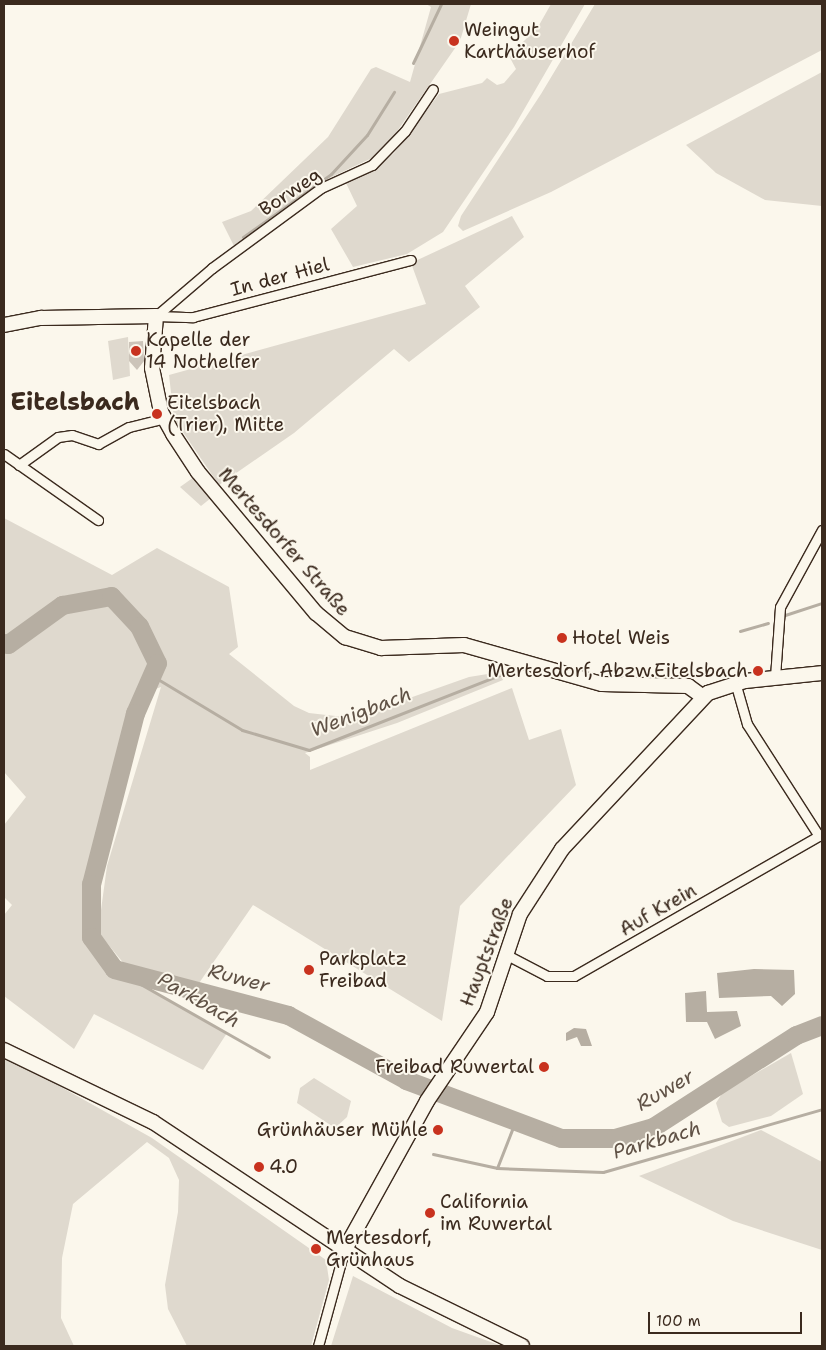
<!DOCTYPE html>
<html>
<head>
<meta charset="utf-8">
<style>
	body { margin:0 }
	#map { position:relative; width:826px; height:1350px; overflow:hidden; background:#fbf7ec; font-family:"Shantell Sans",sans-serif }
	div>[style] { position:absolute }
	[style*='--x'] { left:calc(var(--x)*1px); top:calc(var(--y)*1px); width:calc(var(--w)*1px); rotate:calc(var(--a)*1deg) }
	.green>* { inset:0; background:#dfd9ce }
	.water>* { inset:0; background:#b6aea2 }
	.stream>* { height:3px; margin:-1.5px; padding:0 1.5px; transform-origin:1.5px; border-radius:1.5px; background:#b6aea2 }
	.river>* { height:19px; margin:-9.5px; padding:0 9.5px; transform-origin:9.5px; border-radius:9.5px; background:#b6aea2 }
	.building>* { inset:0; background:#ccc4b9 }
	.roads { filter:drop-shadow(1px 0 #3b2a1e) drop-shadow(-1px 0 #3b2a1e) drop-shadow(0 1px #3b2a1e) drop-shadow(0 -1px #3b2a1e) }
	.street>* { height:9px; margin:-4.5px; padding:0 4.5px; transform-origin:4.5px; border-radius:4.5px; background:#fbf7ec }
	.secondary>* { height:14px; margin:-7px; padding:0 7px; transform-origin:7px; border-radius:7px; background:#fbf7ec }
	.dots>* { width:14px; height:14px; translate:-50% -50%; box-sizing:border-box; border:2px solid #fbf7ec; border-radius:50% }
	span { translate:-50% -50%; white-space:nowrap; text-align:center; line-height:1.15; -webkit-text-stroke:4px #fbf7ec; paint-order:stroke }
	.poi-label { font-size:19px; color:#3b2a1e }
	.left { translate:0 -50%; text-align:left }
	.right { translate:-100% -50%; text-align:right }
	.street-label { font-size:19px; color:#3b2a1e }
	.water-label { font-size:20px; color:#605246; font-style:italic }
	.district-label { font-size:24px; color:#3b2a1e; font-weight:700 }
	.frame { position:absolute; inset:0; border:5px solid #3b2a1e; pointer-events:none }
	.scale { position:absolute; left:648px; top:1312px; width:154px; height:22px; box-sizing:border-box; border:2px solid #3b2a1e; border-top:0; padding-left:6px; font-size:15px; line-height:18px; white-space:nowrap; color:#3b2a1e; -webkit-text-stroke:4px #fbf7ec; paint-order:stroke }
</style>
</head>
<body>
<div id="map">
	<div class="green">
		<i style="clip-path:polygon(426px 4px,471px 4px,460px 41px,391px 140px,374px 157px,321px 182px,234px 246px,222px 222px,251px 211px,328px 137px,371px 69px,376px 67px,410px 82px,431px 7px)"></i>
		<i style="clip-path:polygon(551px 4px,585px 4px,514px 127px,443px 232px,407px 254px,353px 267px,331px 229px,357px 206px,346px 183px,371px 172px,394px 153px,439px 94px,482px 83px,487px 78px,497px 85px,504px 83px,516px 69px,509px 56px,538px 27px)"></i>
		<i style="clip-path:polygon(595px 4px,822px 4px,822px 50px,551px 192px,463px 231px,458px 226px,461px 216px,541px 94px)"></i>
		<i style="clip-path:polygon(822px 72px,822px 206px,765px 200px,716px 173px,686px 145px)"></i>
		<i style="clip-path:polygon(512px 216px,524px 237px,465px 286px,480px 307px,409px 362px,394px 349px,294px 433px,219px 485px,174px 419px,169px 375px,426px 304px,411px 263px)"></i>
		<i style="clip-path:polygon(128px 337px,130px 376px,113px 380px,108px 341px)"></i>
		<i style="clip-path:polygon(194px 477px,211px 498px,201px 506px,180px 487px)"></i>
		<i style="clip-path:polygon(4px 518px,112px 575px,157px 548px,229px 587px,238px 647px,229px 654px,294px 706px,309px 713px,353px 718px,469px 677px,500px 672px,503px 680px,397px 723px,305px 753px,310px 757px,310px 770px,512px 688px,529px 740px,561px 729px,576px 785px,460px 906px,442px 1021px,253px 905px,197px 986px,125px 965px,98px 932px,107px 866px,161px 687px,144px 693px,135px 713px,91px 884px,91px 937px,114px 969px,227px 1033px,203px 1070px,94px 1014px,74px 1049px,4px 996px,4px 915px,12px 905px,4px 897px,4px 825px,26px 797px,4px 772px)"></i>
		<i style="clip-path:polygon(791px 1053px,803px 1094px,771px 1116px,729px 1127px,722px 1122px,716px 1103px,723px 1092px)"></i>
		<i style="clip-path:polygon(4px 1055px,152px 1138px,326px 1260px,329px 1280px,311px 1346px,187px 1346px,168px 1309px,165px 1285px,178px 1212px,179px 1180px,169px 1158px,147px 1142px,73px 1204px,62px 1258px,61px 1318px,74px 1346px,4px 1346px)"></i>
		<i style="clip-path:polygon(314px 1078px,351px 1101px,347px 1117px,335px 1128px,297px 1103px,300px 1088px)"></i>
		<i style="clip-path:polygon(761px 1130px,822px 1162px,822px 1250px,733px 1221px,639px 1176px)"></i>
		<i style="clip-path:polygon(353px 1276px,452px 1328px,502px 1346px,331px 1346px)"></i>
	</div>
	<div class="water">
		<i style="clip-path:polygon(754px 969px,794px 970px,795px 994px,782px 1006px,771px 996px,719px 998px,717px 973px)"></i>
		<i style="clip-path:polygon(706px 991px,707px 1012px,737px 1011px,741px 1026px,715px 1039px,707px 1022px,686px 1022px,685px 993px)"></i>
		<i style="clip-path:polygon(574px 1028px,586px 1029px,592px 1046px,581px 1046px,577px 1037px,566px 1041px,566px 1033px)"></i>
	</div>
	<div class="stream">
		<i style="--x:413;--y:63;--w:65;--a:-64.6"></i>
		<i style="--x:243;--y:237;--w:108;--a:-35.6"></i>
		<i style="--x:331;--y:174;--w:53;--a:-47.3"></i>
		<i style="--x:367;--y:135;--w:51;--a:-57.9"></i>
		<i style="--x:785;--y:615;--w:39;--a:-18"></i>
		<i style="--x:740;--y:631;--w:29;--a:-16"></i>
		<i style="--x:151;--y:675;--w:106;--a:31.1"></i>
		<i style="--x:242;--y:730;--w:70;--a:16.6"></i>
		<i style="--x:309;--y:750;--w:210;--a:-21.5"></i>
		<i style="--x:114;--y:969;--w:178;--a:29.6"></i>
		<i style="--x:433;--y:1154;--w:66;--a:12.3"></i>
		<i style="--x:497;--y:1168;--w:106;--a:2.2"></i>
		<i style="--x:603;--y:1172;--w:228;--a:-16"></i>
		<i style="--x:497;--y:1168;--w:49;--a:-68.6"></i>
	</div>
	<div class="river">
		<i style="--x:4;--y:643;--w:4;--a:14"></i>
		<i style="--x:8;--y:644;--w:67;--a:-35.8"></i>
		<i style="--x:62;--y:605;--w:50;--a:-10.4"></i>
		<i style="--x:111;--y:596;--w:41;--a:47"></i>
		<i style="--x:139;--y:626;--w:41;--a:64.1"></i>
		<i style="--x:157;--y:663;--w:55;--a:113.7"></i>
		<i style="--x:135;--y:713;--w:177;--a:104.4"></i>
		<i style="--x:91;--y:884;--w:53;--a:90"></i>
		<i style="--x:91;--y:937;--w:39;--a:54"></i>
		<i style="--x:114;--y:969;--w:180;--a:14.8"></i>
		<i style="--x:288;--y:1015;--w:135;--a:28.8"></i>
		<i style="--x:406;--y:1080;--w:165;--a:20.5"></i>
		<i style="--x:561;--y:1138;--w:54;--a:0"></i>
		<i style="--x:615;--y:1138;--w:40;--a:-16"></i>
		<i style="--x:653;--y:1127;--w:170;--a:-32.8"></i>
		<i style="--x:796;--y:1035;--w:28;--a:-21"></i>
	</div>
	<div class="building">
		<i style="clip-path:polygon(143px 341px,144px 361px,137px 370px,129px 361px,129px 342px)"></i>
	</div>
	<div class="roads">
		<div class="street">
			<i style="--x:156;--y:316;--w:74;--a:-40.6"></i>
			<i style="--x:212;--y:268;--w:135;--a:-36.3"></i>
			<i style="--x:321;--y:188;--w:56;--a:-24.3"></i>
			<i style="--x:372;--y:165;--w:47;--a:-45.9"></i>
			<i style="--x:405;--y:131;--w:50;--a:-56.3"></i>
			<i style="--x:156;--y:316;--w:37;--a:2"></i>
			<i style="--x:193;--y:317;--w:225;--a:-14.7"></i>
			<i style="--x:4;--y:454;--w:115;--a:35.1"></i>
			<i style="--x:19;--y:465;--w:48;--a:-35.7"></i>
			<i style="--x:58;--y:437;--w:14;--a:-8"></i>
			<i style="--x:72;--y:435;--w:28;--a:19"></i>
			<i style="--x:98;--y:444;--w:35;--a:-29"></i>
			<i style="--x:129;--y:427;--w:36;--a:-14"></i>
			<i style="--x:775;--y:677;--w:70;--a:-85.9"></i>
			<i style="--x:780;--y:607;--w:88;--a:-61.4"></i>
			<i style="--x:735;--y:682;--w:44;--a:74.1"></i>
			<i style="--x:747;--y:724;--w:133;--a:57.3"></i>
			<i style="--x:505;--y:954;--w:47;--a:27.6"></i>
			<i style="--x:547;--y:976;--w:27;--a:0"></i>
			<i style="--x:574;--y:976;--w:286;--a:-29.8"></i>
			<i style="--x:318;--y:1346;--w:98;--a:-74.7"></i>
		</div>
		<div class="secondary">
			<i style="--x:4;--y:325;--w:38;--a:-11"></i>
			<i style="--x:41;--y:318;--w:115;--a:-1"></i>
			<i style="--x:156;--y:316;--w:52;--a:94.4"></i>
			<i style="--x:152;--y:368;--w:45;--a:78.4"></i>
			<i style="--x:161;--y:412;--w:25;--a:61"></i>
			<i style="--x:173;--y:434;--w:45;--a:56.7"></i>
			<i style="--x:198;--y:472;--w:184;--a:50.1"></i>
			<i style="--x:316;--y:613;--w:38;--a:40"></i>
			<i style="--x:345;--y:637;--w:38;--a:17"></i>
			<i style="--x:381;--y:648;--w:83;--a:-2.1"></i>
			<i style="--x:464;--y:645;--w:143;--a:15.8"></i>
			<i style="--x:602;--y:684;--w:86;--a:1.3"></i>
			<i style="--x:688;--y:686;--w:19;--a:36"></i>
			<i style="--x:4;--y:1050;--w:165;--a:25.8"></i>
			<i style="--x:153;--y:1122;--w:296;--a:33.6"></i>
			<i style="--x:400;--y:1286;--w:136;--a:26.2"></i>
			<i style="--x:344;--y:1251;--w:171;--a:-61"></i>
			<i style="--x:427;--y:1101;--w:107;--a:-56"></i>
			<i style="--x:487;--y:1012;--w:103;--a:-71.4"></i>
			<i style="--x:520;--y:914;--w:77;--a:-57.1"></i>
			<i style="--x:562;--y:849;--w:214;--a:-46.9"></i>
			<i style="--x:708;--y:693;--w:39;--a:-18"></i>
			<i style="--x:745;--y:681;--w:77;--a:-5.9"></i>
		</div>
	</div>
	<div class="dots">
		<i style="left:454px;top:41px;background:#c8321e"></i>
		<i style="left:136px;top:351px;background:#c8321e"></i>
		<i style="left:157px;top:414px;background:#c8321e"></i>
		<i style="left:562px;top:638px;background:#c8321e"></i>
		<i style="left:758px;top:671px;background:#c8321e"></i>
		<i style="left:309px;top:970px;background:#c8321e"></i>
		<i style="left:544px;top:1067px;background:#c8321e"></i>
		<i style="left:438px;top:1130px;background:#c8321e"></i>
		<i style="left:259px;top:1167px;background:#c8321e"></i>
		<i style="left:430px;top:1213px;background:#c8321e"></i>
		<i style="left:316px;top:1249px;background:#c8321e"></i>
	</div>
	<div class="poi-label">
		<span class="left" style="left:464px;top:41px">Weingut<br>Karthäuserhof</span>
		<span class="left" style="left:146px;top:351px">Kapelle der<br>14 Nothelfer</span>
		<span class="left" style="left:167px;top:414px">Eitelsbach<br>(Trier), Mitte</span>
		<span class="left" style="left:572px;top:638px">Hotel Weis</span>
		<span class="right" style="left:748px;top:671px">Mertesdorf, Abzw.Eitelsbach</span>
		<span class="left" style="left:319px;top:970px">Parkplatz<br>Freibad</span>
		<span class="right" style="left:534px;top:1067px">Freibad Ruwertal</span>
		<span class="right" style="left:428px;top:1130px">Grünhäuser Mühle</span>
		<span class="left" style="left:269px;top:1167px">4.0</span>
		<span class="left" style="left:440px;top:1213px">California<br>im Ruwertal</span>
		<span class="left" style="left:326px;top:1249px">Mertesdorf,<br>Grünhaus</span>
	</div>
	<div class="street-label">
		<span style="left:290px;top:192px;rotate:-34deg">Borweg</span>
		<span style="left:280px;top:277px;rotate:-15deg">In der Hiel</span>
		<span style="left:284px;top:542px;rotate:49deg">Mertesdorfer Straße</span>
		<span style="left:658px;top:910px;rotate:-30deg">Auf Krein</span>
		<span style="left:487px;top:952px;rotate:-69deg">Hauptstraße</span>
	</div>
	<div class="water-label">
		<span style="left:361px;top:712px;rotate:-21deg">Wenigbach</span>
		<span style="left:239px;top:978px;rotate:15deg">Ruwer</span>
		<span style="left:199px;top:1000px;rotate:30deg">Parkbach</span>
		<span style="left:665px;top:1090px;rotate:-30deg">Ruwer</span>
		<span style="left:657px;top:1140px;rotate:-16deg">Parkbach</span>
	</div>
	<div class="district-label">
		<span style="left:75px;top:403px">Eitelsbach</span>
	</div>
	<div class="frame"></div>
	<div class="scale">100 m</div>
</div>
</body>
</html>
